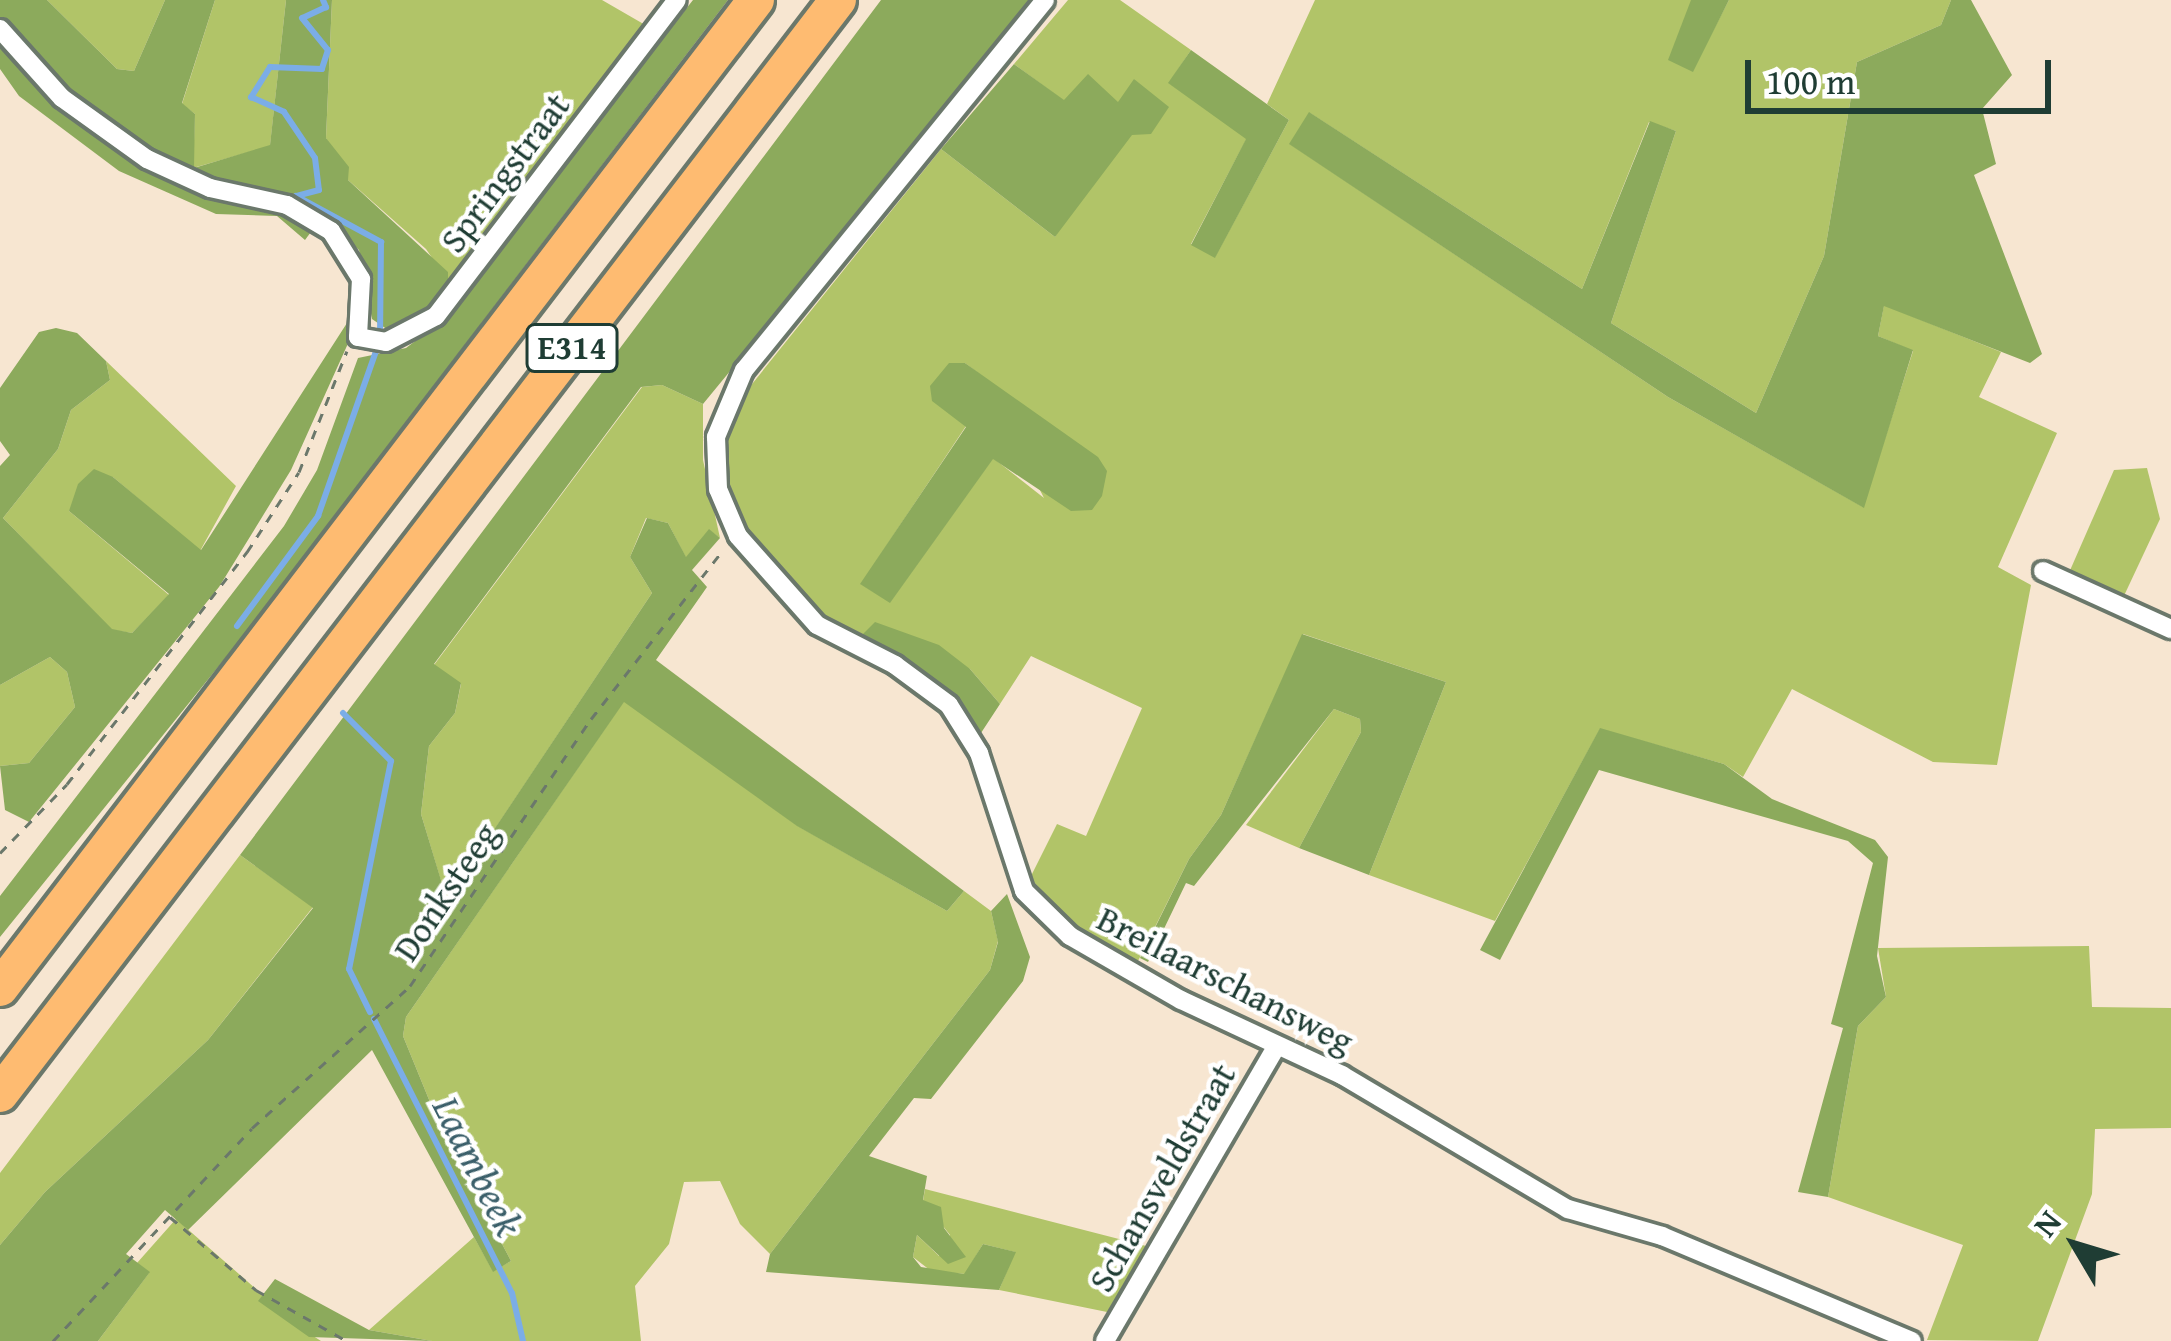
<!DOCTYPE html>
<html>
<head>
<meta charset="utf-8">
<style>
	body { margin:0 }
	#map { position:relative; width:2171px; height:1341px; overflow:hidden; background:#f7e6d1; font-family:"Gentium Book Plus",serif }
	div>[style] { position:absolute }
	[style*='--x'] { left:calc(var(--x)*1px); top:calc(var(--y)*1px); width:calc(var(--w)*1px); rotate:calc(var(--a)*1deg) }
	.green>* { inset:0; background:#b1c468 }
	.forest>* { inset:0; background:#8caa5c }
	.stream>* { height:6px; margin:-3px; padding:0 3px; transform-origin:3px; border-radius:3px; background:#7bade7 }
	.path>* { height:3px; margin-top:-1.5px; transform-origin:0; background:repeating-linear-gradient(90deg,#6b786b 0 9px,transparent 0 18px) }
	.roads { filter:drop-shadow(3px 0 #6b786b) drop-shadow(-3px 0 #6b786b) drop-shadow(0 3px #6b786b) drop-shadow(0 -3px #6b786b) }
	.street>* { height:18px; margin:-9px; padding:0 9px; transform-origin:9px; border-radius:9px; background:#fff }
	.highway>* { height:36px; margin:-18px; padding:0 18px; transform-origin:18px; border-radius:18px; background:#febb71 }
	span { translate:-50% -50%; white-space:nowrap; text-align:center; line-height:1.15; -webkit-text-stroke:9px #fff; paint-order:stroke }
	.shield-label span { padding:3px 9px; background:#fff; border:3px solid; border-radius:9px; -webkit-text-stroke-width:0 }
	.shield-label { font-size:33px; color:#1f3d34; font-weight:700 }
	.street-label { font-size:36px; color:#1f3d34 }
	.water-label { font-size:39px; color:#3b5f6a; font-style:italic }
	.north { position:absolute; left:2015px; top:1185px; width:120px; height:120px; -webkit-text-stroke:9px #fff; paint-order:stroke; rotate:308deg; font-size:33px; font-weight:700; line-height:48px; text-align:center; color:#1f3d34 }
	.north::after { content:''; display:block; margin:auto; width:42px; height:54px; background:#1f3d34; clip-path:polygon(50% 0,100% 100%,50% 72%,0 100%) }
	.scale { position:absolute; left:1745px; top:60px; width:306px; height:54px; box-sizing:border-box; border:6px solid #1f3d34; border-top:0; padding-left:15px; font-size:36px; line-height:42px; white-space:nowrap; color:#1f3d34; -webkit-text-stroke:9px #fff; paint-order:stroke }
</style>
</head>
<body>
<div id="map">
	<div class="green">
		<i style="clip-path:polygon(47px 0,165px 0,134px 71px,117px 69px)"></i>
		<i style="clip-path:polygon(215px 0,286px 0,270px 146px,193px 168px,195px 114px,182px 104px)"></i>
		<i style="clip-path:polygon(332px 0,602px 0,647px 26px,450px 284px,426px 249px,348px 180px,326px 138px)"></i>
		<i style="clip-path:polygon(evenodd,1068px 0,1120px 0,1191px 50px,1169px 83px,1247px 138px,1191px 244px,1215px 257px,1289px 120px,1267px 104px,1315px 0,1691px 0,1692px 71px,1729px 0,1951px 0,1941px 25px,1857px 62px,1824px 256px,1756px 413px,1611px 323px,1676px 131px,1649px 122px,1582px 289px,1310px 113px,1290px 144px,1668px 397px,1863px 507px,1913px 351px,1878px 336px,1884px 305px,2001px 352px,1979px 397px,2057px 433px,1998px 567px,2031px 585px,1997px 765px,1933px 762px,1792px 689px,1743px 777px,1724px 764px,1600px 729px,1495px 921px,1369px 875px,1446px 682px,1303px 634px,1221px 815px,1189px 859px,1136px 965px,1085px 937px,1030px 878px,1057px 824px,1086px 836px,1142px 708px,1031px 656px,1000px 704px,970px 669px,831px 630px,750px 538px,728px 492px,722px 450px,744px 394px,941px 149px,1055px 237px,1135px 79px,1119px 102px,1064px 101px,1014px 64px,1068px 0,965px 363px,982px 376px,1044px 498px,993px 458px,890px 602px,861px 584px,966px 426px,965px 363px)"></i>
		<i style="clip-path:polygon(106px 361px,236px 486px,200px 551px,113px 477px,69px 511px,169px 595px,132px 633px,112px 630px,3px 518px,58px 449px,71px 410px,110px 380px)"></i>
		<i style="clip-path:polygon(662px 385px,703px 404px,703px 460px,720px 538px,709px 530px,686px 558px,668px 523px,646px 518px,630px 557px,652px 593px,447px 901px,421px 814px,429px 746px,455px 713px,461px 684px,434px 665px,642px 387px)"></i>
		<i style="clip-path:polygon(2147px 468px,2160px 519px,2122px 600px,2068px 575px,2114px 470px)"></i>
		<i style="clip-path:polygon(50px 657px,67px 672px,75px 707px,29px 763px,0 766px,0 685px)"></i>
		<i style="clip-path:polygon(624px 701px,798px 826px,947px 911px,964px 891px,991px 911px,998px 941px,990px 970px,770px 1254px,740px 1224px,720px 1181px,684px 1182px,669px 1244px,635px 1286px,641px 1341px,432px 1341px,369px 1330px,474px 1237px,493px 1271px,511px 1261px,441px 1129px,403px 1036px,406px 1017px)"></i>
		<i style="clip-path:polygon(1334px 709px,1360px 719px,1361px 732px,1299px 848px,1246px 825px)"></i>
		<i style="clip-path:polygon(240px 855px,313px 907px,208px 1040px,45px 1192px,0 1245px,0 1173px)"></i>
		<i style="clip-path:polygon(2089px 946px,2092px 1007px,2171px 1008px,2171px 1128px,2095px 1129px,2092px 1194px,2038px 1341px,1927px 1340px,1963px 1245px,1828px 1197px,1858px 1026px,1886px 997px,1878px 948px)"></i>
		<i style="clip-path:polygon(925px 1189px,1150px 1247px,1112px 1313px,999px 1290px,1015px 1252px,983px 1244px,965px 1274px,931px 1271px,913px 1257px,917px 1235px,939px 1256px,950px 1235px,923px 1201px)"></i>
		<i style="clip-path:polygon(176px 1219px,263px 1295px,259px 1301px,321px 1341px,98px 1341px,149px 1273px,137px 1263px)"></i>
	</div>
	<div class="forest">
		<i style="clip-path:polygon(0 0,47px 0,117px 69px,134px 71px,165px 0,215px 0,182px 103px,195px 114px,194px 168px,270px 145px,286px 0,332px 0,326px 138px,349px 167px,348px 180px,448px 272px,448px 291px,421px 319px,391px 332px,372px 319px,359px 250px,322px 217px,305px 240px,277px 216px,216px 214px,119px 171px,19px 96px,0 69px)"></i>
		<i style="clip-path:polygon(693px 0,728px 0,235px 646px,0 937px,0 896px,284px 526px,317px 470px,358px 358px,406px 348px,443px 320px)"></i>
		<i style="clip-path:polygon(881px 0,1035px 0,703px 404px,662px 385px,641px 387px,434px 664px,461px 683px,455px 713px,429px 746px,421px 814px,447px 900px,652px 593px,630px 557px,647px 518px,668px 523px,686px 557px,709px 529px,720px 538px,692px 570px,707px 587px,656px 660px,964px 891px,947px 911px,797px 826px,624px 702px,406px 1017px,403px 1036px,441px 1129px,511px 1261px,493px 1272px,372px 1050px,188px 1230px,165px 1210px,126px 1254px,150px 1272px,98px 1341px,0 1341px,0 1245px,45px 1192px,208px 1040px,313px 908px,240px 855px)"></i>
		<i style="clip-path:polygon(1691px 0,1729px 0,1693px 72px,1668px 60px)"></i>
		<i style="clip-path:polygon(1951px 0,1971px 0,2012px 75px,1982px 109px,1996px 164px,1974px 175px,2042px 354px,2030px 363px,1884px 306px,1878px 336px,1913px 350px,1864px 508px,1668px 397px,1289px 144px,1309px 112px,1582px 289px,1650px 121px,1676px 131px,1611px 323px,1756px 413px,1824px 256px,1857px 62px,1941px 25px)"></i>
		<i style="clip-path:polygon(1191px 50px,1289px 120px,1215px 258px,1191px 245px,1246px 139px,1168px 83px)"></i>
		<i style="clip-path:polygon(1014px 64px,1064px 100px,1088px 74px,1118px 102px,1134px 79px,1169px 107px,1151px 134px,1132px 135px,1055px 237px,941px 149px)"></i>
		<i style="clip-path:polygon(347px 323px,355px 328px,291px 470px,219px 587px,29px 822px,5px 810px,0 766px,29px 763px,75px 707px,67px 672px,50px 657px,0 685px,0 466px,10px 455px,0 441px,0 388px,39px 332px,56px 328px,77px 333px,106px 361px,110px 380px,71px 410px,58px 449px,3px 518px,112px 629px,132px 633px,169px 594px,69px 511px,78px 484px,94px 469px,113px 477px,201px 550px)"></i>
		<i style="clip-path:polygon(949px 363px,965px 363px,1098px 457px,1107px 471px,1102px 496px,1092px 510px,1071px 511px,993px 459px,890px 603px,860px 584px,966px 427px,932px 401px,930px 386px)"></i>
		<i style="clip-path:polygon(875px 622px,939px 645px,970px 669px,1000px 704px,981px 733px,936px 683px,855px 642px)"></i>
		<i style="clip-path:polygon(1302px 634px,1446px 682px,1369px 875px,1299px 848px,1361px 732px,1360px 719px,1334px 709px,1194px 886px,1186px 883px,1148px 962px,1140px 958px,1189px 859px,1221px 815px)"></i>
		<i style="clip-path:polygon(1600px 728px,1724px 764px,1772px 799px,1875px 840px,1888px 857px,1877px 956px,1886px 997px,1858px 1026px,1828px 1197px,1798px 1192px,1843px 1028px,1831px 1024px,1873px 863px,1848px 841px,1599px 770px,1500px 960px,1480px 950px)"></i>
		<i style="clip-path:polygon(1007px 894px,1030px 957px,1023px 981px,931px 1099px,914px 1098px,869px 1156px,927px 1176px,923px 1200px,941px 1207px,944px 1228px,966px 1257px,948px 1264px,917px 1235px,913px 1257px,921px 1267px,964px 1274px,983px 1244px,1016px 1252px,999px 1290px,766px 1272px,770px 1254px,990px 970px,998px 942px,991px 911px)"></i>
		<i style="clip-path:polygon(275px 1279px,369px 1330px,432px 1341px,309px 1337px,258px 1301px)"></i>
	</div>
	<div class="stream">
		<i style="--x:323;--y:0;--w:8;--a:67"></i>
		<i style="--x:326;--y:7;--w:26;--a:155"></i>
		<i style="--x:302;--y:18;--w:41;--a:50.9"></i>
		<i style="--x:328;--y:50;--w:20;--a:108"></i>
		<i style="--x:322;--y:69;--w:52;--a:-177.8"></i>
		<i style="--x:270;--y:67;--w:36;--a:122"></i>
		<i style="--x:251;--y:97;--w:36;--a:24"></i>
		<i style="--x:284;--y:112;--w:55;--a:56"></i>
		<i style="--x:315;--y:158;--w:32;--a:83"></i>
		<i style="--x:319;--y:190;--w:24;--a:165"></i>
		<i style="--x:296;--y:196;--w:97;--a:28.4"></i>
		<i style="--x:381;--y:242;--w:91;--a:90.6"></i>
		<i style="--x:237;--y:626;--w:137;--a:-53.6"></i>
		<i style="--x:318;--y:516;--w:178;--a:-70.6"></i>
		<i style="--x:343;--y:713;--w:68;--a:45"></i>
		<i style="--x:391;--y:761;--w:212;--a:101.4"></i>
		<i style="--x:349;--y:969;--w:48;--a:64"></i>
		<i style="--x:374;--y:1019;--w:307;--a:63.3"></i>
		<i style="--x:512;--y:1293;--w:49;--a:77.1"></i>
	</div>
	<div class="path">
		<i style="--x:0;--y:853;--w:96;--a:-45.8"></i>
		<i style="--x:67;--y:784;--w:294;--a:-52.2"></i>
		<i style="--x:247;--y:552;--w:95;--a:-57"></i>
		<i style="--x:299;--y:472;--w:130;--a:-68.4"></i>
		<i style="--x:170;--y:1217;--w:113;--a:40.3"></i>
		<i style="--x:256;--y:1290;--w:104;--a:29.3"></i>
		<i style="--x:53;--y:1341;--w:291;--a:-46.9"></i>
		<i style="--x:252;--y:1128;--w:212;--a:-41.9"></i>
		<i style="--x:410;--y:986;--w:323;--a:-55.9"></i>
		<i style="--x:591;--y:719;--w:214;--a:-52"></i>
	</div>
	<div class="roads">
		<div class="street">
			<i style="--x:1045;--y:0;--w:477;--a:129.1"></i>
			<i style="--x:744;--y:370;--w:73;--a:112.7"></i>
			<i style="--x:716;--y:437;--w:52;--a:87.8"></i>
			<i style="--x:718;--y:489;--w:51;--a:66.9"></i>
			<i style="--x:738;--y:536;--w:119;--a:48.4"></i>
			<i style="--x:817;--y:625;--w:88;--a:27.1"></i>
			<i style="--x:895;--y:665;--w:67;--a:36.5"></i>
			<i style="--x:949;--y:705;--w:57;--a:58"></i>
			<i style="--x:979;--y:753;--w:145;--a:71.9"></i>
			<i style="--x:1024;--y:891;--w:64;--a:44.4"></i>
			<i style="--x:1070;--y:936;--w:128;--a:30"></i>
			<i style="--x:1181;--y:1000;--w:178;--a:25"></i>
			<i style="--x:1342;--y:1075;--w:263;--a:30.7"></i>
			<i style="--x:1568;--y:1209;--w:98;--a:16"></i>
			<i style="--x:1662;--y:1236;--w:271;--a:22.8"></i>
			<i style="--x:0;--y:29;--w:93;--a:48.1"></i>
			<i style="--x:62;--y:98;--w:105;--a:35.7"></i>
			<i style="--x:147;--y:159;--w:69;--a:24.7"></i>
			<i style="--x:210;--y:188;--w:79;--a:12.4"></i>
			<i style="--x:287;--y:205;--w:51;--a:30.6"></i>
			<i style="--x:331;--y:231;--w:57;--a:58"></i>
			<i style="--x:361;--y:279;--w:58;--a:93"></i>
			<i style="--x:358;--y:337;--w:28;--a:10"></i>
			<i style="--x:386;--y:342;--w:56;--a:-27.5"></i>
			<i style="--x:436;--y:316;--w:397;--a:-52.7"></i>
			<i style="--x:2043;--y:571;--w:141;--a:24.4"></i>
			<i style="--x:1105;--y:1341;--w:340;--a:-59.8"></i>
		</div>
		<div class="highway">
			<i style="--x:0;--y:988;--w:1244;--a:-52.58"></i>
			<i style="--x:0;--y:1094;--w:1378;--a:-52.55"></i>
		</div>
	</div>
	<div class="shield-label">
		<span style="left:572px;top:348px">E314</span>
	</div>
	<div class="street-label">
		<span style="left:504px;top:172px;rotate:-53deg">Springstraat</span>
		<span style="left:445px;top:891px;rotate:-56deg">Donksteeg</span>
		<span style="left:1226px;top:979px;rotate:27deg">Breilaarschansweg</span>
		<span style="left:1161px;top:1177px;rotate:-60deg">Schansveldstraat</span>
	</div>
	<div class="water-label">
		<span style="left:478px;top:1166px;rotate:63deg">Laambeek</span>
	</div>
	<div class="north">N</div>
	<div class="scale">100 m</div>
</div>
</body>
</html>
